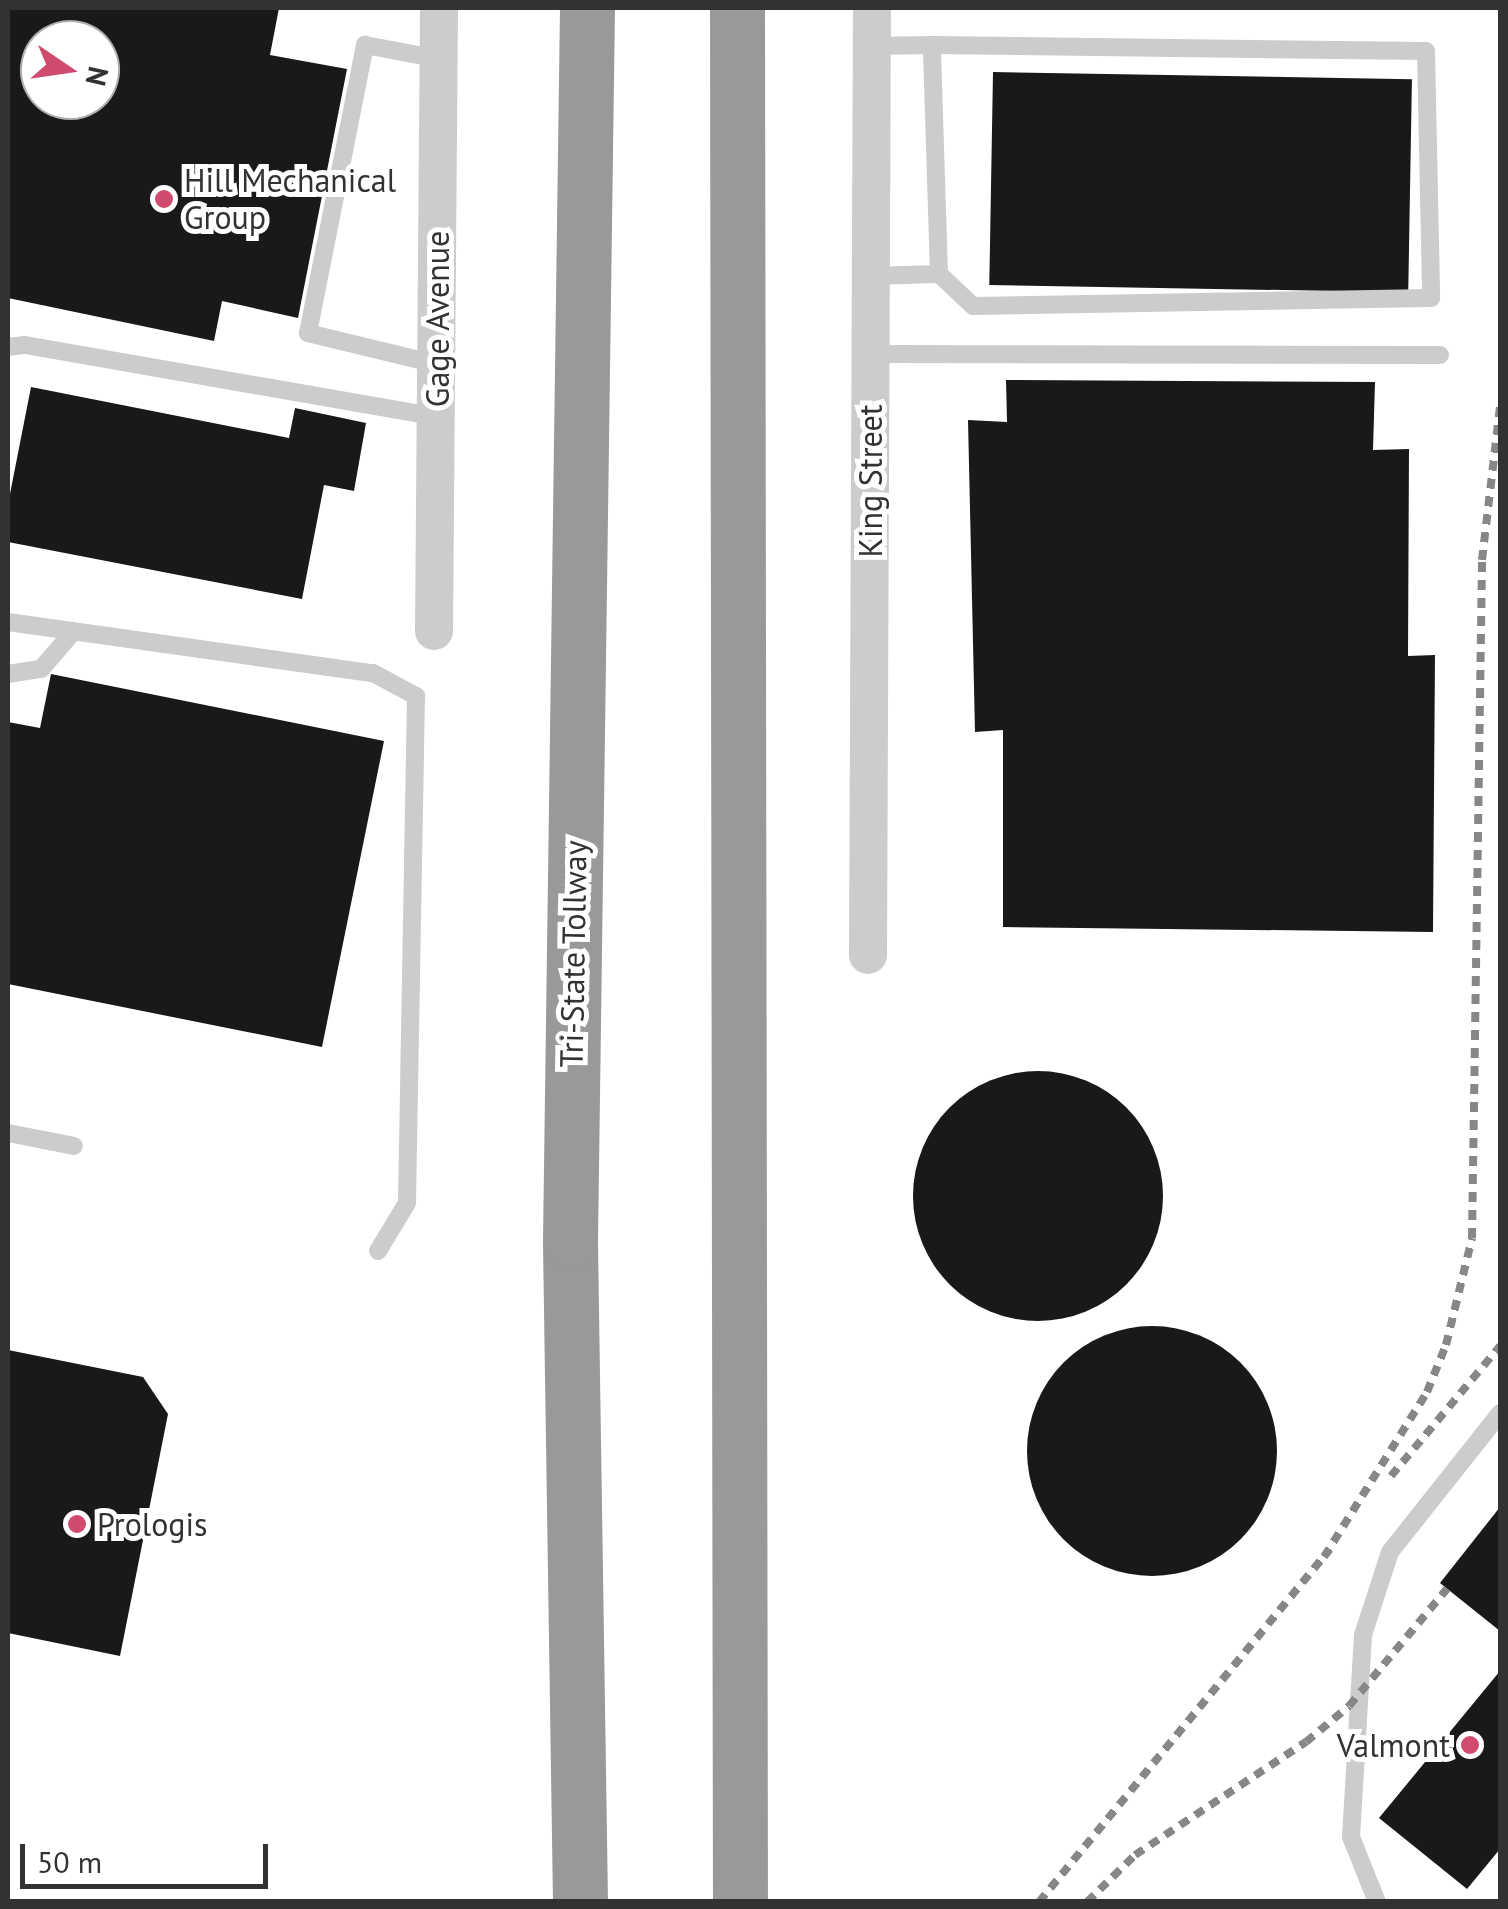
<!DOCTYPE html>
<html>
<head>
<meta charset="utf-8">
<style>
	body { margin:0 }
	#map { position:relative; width:1508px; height:1909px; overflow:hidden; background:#fff; font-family:"PT Sans",sans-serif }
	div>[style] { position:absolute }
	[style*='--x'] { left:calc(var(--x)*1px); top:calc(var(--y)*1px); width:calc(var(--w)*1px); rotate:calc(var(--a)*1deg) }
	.building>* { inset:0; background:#191919; transform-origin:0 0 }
	.round { border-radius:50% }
	.service>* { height:18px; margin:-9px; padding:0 9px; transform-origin:9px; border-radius:9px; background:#ccc }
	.minor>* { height:38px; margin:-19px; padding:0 19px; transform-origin:19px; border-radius:19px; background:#ccc }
	.motorway>* { height:55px; margin:-27.5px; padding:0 27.5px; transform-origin:27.5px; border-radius:27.5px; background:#999 }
	.rail>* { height:8px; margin-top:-4px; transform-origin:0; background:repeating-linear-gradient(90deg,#878787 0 10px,transparent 0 18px) }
	.dots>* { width:28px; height:28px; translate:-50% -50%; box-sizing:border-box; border:5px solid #fff; border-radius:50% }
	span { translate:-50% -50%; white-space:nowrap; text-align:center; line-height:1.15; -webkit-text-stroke:10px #fff; paint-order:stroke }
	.poi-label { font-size:32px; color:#323232 }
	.left { translate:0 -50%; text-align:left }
	.right { translate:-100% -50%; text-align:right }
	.street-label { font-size:32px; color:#323232 }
	.frame { position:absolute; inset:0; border:10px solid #323232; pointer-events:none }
	.north { position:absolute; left:20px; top:20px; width:100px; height:100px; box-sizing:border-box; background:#fff; border:2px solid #adadad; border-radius:50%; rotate:103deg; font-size:28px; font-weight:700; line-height:40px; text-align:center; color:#323232 }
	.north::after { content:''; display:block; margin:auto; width:35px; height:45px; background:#d04c6f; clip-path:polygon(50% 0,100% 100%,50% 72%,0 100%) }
	.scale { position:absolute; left:20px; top:1844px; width:248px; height:45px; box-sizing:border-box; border:5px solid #323232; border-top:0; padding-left:12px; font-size:30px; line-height:35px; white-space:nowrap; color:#323232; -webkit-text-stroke:8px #fff; paint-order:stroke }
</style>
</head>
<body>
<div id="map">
	<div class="building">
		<i style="clip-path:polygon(evenodd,8px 8px,279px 8px,270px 55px,347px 69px,298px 318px,222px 301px,214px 341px,8px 298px,8px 8px,40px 40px,100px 40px,100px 100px,40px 100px,40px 40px)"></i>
		<i style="left:993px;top:72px;width:419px;height:213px;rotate:1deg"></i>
		<i style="clip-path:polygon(1006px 380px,1375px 382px,1373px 450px,1409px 449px,1408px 656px,1435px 655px,1433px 932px,1003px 927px,1003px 730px,975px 732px,968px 420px,1007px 422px)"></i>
		<i style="clip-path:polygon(31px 387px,289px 438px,295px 408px,366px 423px,354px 491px,324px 485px,302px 599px,8px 542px,8px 504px)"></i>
		<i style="clip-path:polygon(51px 674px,384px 741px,322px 1047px,8px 984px,8px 722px,40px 728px)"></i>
		<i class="round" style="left:913px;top:1071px;width:250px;height:250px"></i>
		<i class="round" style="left:1027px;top:1326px;width:250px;height:250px"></i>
		<i style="clip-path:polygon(8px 1350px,143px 1377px,168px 1414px,120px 1656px,8px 1633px)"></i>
		<i style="clip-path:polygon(1500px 1507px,1500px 1631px,1440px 1583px)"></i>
		<i style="clip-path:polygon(1500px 1671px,1500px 1849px,1467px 1889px,1379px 1818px)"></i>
	</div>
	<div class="service">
		<i style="--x:932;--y:45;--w:494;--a:0.7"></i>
		<i style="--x:1426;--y:51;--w:247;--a:88.8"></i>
		<i style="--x:1431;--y:298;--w:458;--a:179"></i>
		<i style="--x:973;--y:306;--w:47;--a:-136.7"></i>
		<i style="--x:870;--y:276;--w:69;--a:-1.7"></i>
		<i style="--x:939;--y:274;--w:229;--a:-91.8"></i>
		<i style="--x:932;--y:45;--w:61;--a:179.1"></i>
		<i style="--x:8;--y:347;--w:17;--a:-7"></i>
		<i style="--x:25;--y:345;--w:417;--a:9.9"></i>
		<i style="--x:871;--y:354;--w:569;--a:0.1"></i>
		<i style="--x:436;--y:364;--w:132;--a:-166.4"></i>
		<i style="--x:308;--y:333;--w:294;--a:-78.8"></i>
		<i style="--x:365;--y:45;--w:75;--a:10.7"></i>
		<i style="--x:8;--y:622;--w:369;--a:8"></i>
		<i style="--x:373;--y:673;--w:49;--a:28.1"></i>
		<i style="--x:416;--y:696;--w:507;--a:91.02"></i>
		<i style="--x:407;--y:1203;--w:56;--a:121.1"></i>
		<i style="--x:8;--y:674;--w:33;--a:-9"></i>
		<i style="--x:41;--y:669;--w:49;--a:-49.1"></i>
		<i style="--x:8;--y:1133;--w:67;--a:11.1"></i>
		<i style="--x:1377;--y:1902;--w:70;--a:-111.8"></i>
		<i style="--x:1351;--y:1837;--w:202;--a:-86.6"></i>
		<i style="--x:1363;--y:1635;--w:87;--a:-72"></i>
		<i style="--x:1390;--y:1552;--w:177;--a:-51.6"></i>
	</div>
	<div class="minor">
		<i style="--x:434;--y:631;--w:623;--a:-89.54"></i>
		<i style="--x:868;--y:955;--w:947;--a:-89.76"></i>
	</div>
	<div class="motorway">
		<i style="--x:737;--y:8;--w:1894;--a:89.91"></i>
		<i style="--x:580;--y:1902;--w:662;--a:-90.87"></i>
		<i style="--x:570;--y:1240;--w:1232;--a:-89.21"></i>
	</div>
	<div class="rail">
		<i style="--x:1391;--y:1476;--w:170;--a:-50"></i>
		<i style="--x:1324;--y:1557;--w:195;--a:-58"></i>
		<i style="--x:1427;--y:1392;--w:51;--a:-68"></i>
		<i style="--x:1446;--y:1345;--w:110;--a:-76.3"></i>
		<i style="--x:1472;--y:1238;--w:678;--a:-89.15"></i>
		<i style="--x:1482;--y:560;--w:154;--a:-83.3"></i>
		<i style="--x:1039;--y:1902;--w:457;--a:-50.5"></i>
		<i style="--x:1087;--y:1902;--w:67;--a:-44.4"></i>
		<i style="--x:1135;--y:1855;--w:205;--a:-33.5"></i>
		<i style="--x:1306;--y:1742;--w:56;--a:-39.9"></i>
		<i style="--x:1349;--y:1706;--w:153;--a:-50.1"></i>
	</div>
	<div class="dots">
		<i style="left:164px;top:199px;background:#d04c6f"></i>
		<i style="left:77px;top:1524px;background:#d04c6f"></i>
		<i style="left:1470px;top:1745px;background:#d04c6f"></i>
	</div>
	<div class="poi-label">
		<span class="left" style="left:184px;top:199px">Hill Mechanical<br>Group</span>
		<span class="left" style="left:97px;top:1524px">Prologis</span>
		<span class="right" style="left:1450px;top:1745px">Valmont</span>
	</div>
	<div class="street-label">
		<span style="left:437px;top:319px;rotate:-90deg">Gage Avenue</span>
		<span style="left:870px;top:481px;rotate:-90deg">King Street</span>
		<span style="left:573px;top:954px;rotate:-89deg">Tri-State Tollway</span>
	</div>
	<div class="frame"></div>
	<div class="north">N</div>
	<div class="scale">50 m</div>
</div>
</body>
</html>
